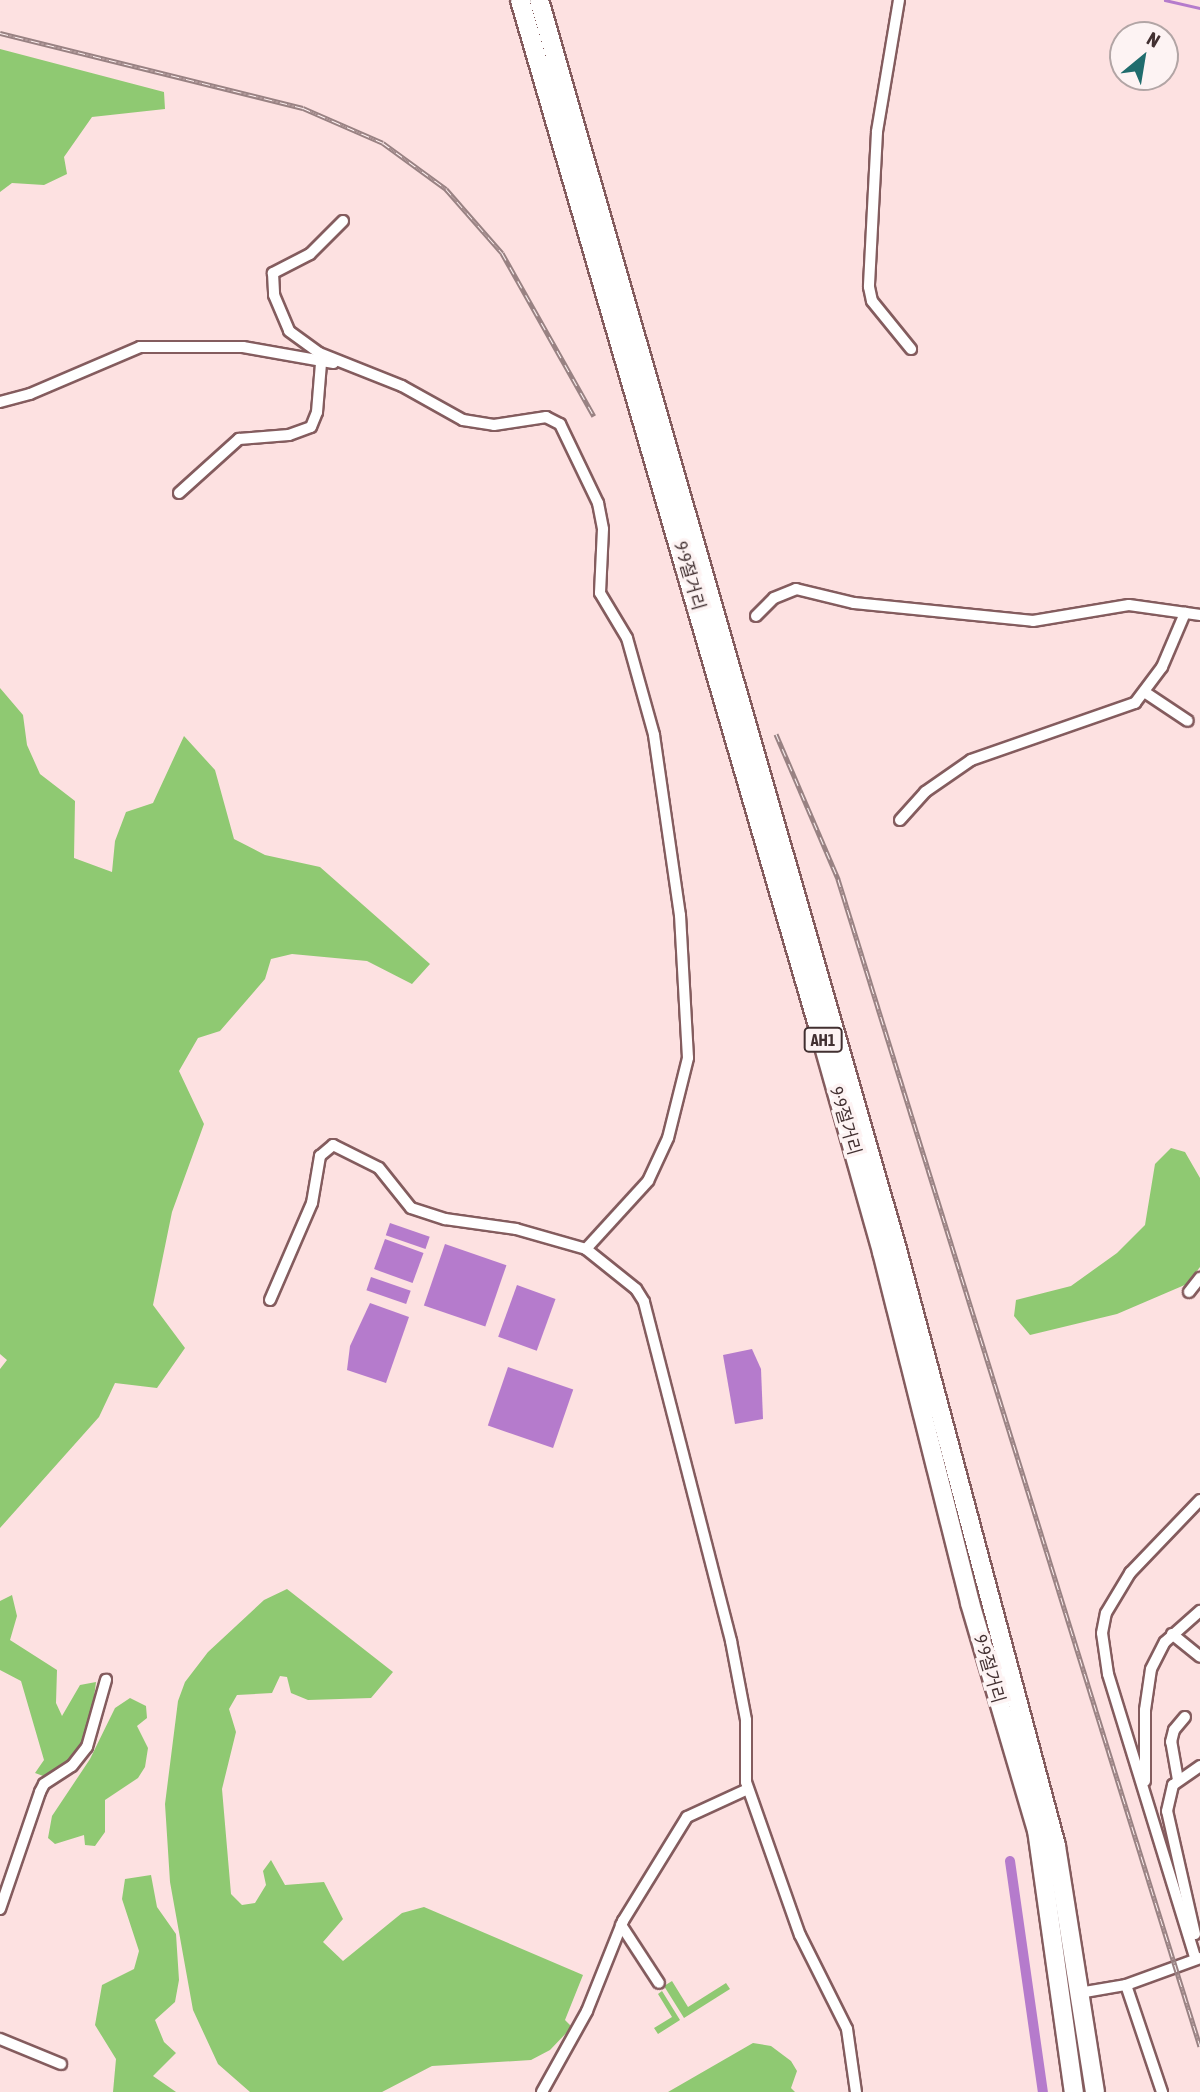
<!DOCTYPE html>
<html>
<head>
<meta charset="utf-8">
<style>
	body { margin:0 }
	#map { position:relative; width:1200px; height:2092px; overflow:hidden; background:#fde1e1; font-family:"Asap Condensed","Noto Sans KR",sans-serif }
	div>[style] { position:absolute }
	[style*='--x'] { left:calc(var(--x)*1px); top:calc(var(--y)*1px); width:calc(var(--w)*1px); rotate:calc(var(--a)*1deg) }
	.forest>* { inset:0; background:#8fc972 }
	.water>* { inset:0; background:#b57bcc; transform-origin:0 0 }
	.stream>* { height:2.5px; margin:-1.25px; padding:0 1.25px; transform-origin:1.25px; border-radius:1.25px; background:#b57bcc }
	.canal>* { height:10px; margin:-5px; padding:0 5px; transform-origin:5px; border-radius:5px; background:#b57bcc }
	.roads { filter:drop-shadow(2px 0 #845c5e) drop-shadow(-2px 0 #845c5e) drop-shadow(0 2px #845c5e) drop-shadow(0 -2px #845c5e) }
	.minor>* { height:10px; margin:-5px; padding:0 5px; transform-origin:5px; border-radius:5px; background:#fff }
	.trunk>* { height:18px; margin:-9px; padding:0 9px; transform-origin:9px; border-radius:9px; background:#fff }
	.rail>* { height:5px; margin-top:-2.5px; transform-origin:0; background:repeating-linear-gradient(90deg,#fdf3f3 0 8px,#998283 0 16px); box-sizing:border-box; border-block:2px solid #998283 }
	span { translate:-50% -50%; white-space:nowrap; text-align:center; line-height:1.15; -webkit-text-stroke:7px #fdf3f3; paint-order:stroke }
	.shield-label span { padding:2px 5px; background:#fdf3f3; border:2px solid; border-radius:5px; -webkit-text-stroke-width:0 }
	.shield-label { font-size:16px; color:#423031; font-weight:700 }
	.street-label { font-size:18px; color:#423031 }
	.north { position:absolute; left:1109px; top:21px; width:70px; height:70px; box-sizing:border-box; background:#fdf3f3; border:2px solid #b2a5a5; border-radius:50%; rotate:30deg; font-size:19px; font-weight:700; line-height:28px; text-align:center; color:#423031 }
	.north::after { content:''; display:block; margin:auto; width:24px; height:32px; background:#206c6d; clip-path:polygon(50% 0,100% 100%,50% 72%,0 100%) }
</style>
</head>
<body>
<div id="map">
	<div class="forest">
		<i style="clip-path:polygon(0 49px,164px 92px,165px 109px,92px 117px,64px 157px,67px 174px,44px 185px,12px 183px,0 192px)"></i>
		<i style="clip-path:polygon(0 688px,23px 715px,27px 745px,40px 774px,75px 801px,74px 858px,112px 872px,115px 841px,126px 812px,153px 803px,184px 736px,215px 770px,234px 839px,265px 855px,320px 867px,430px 964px,412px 984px,367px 961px,292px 954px,271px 959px,265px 979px,220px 1031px,198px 1038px,179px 1071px,204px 1124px,172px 1212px,153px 1305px,185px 1348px,157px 1388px,115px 1383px,99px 1417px,0 1528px,0 1369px,7px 1360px,0 1354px)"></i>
		<i style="clip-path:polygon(1171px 1148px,1185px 1152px,1200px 1178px,1200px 1267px,1187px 1284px,1117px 1314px,1030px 1335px,1014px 1316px,1016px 1300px,1071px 1286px,1117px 1253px,1145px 1225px,1155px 1164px)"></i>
		<i style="clip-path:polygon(287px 1589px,393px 1672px,371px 1698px,308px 1700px,291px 1693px,287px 1677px,280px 1676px,272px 1693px,237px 1695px,229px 1709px,236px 1732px,222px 1789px,231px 1894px,242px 1905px,255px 1903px,266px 1885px,263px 1871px,271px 1860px,285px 1885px,324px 1882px,343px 1919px,323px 1942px,343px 1961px,402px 1913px,424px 1907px,583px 1975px,565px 2020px,572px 2027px,550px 2050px,531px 2060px,432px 2066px,382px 2092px,250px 2092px,218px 2064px,193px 2010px,170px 1882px,165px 1804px,178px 1701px,185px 1682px,208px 1652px,264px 1600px)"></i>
		<i style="clip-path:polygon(12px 1595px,17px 1616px,10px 1640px,57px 1670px,56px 1703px,62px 1716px,80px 1685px,96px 1682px,91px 1721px,80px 1746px,69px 1762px,46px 1777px,35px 1773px,44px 1760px,21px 1681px,0 1670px,0 1601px)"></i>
		<i style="clip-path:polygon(130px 1698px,146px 1706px,147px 1718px,137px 1726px,148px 1748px,145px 1767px,138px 1778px,105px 1800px,105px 1832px,95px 1846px,85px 1845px,84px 1835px,55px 1844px,48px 1838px,52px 1816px,90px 1759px,115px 1708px)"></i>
		<i style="clip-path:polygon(151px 1875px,157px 1907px,176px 1934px,179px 1980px,175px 2002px,155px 2020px,164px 2042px,176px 2053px,153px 2076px,176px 2092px,113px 2092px,116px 2059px,95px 2025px,102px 1985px,134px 1969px,139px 1951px,122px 1899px,125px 1879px)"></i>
		<i style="clip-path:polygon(672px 1981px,688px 2007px,726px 1983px,730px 1989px,684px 2018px,664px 1986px)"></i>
		<i style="clip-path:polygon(662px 1991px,680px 2020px,658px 2034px,654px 2028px,672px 2017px,658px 1994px)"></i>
		<i style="clip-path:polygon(753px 2043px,771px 2046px,791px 2061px,797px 2071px,791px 2088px,795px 2092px,668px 2092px)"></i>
	</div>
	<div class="water">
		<i style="left:390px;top:1223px;width:42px;height:13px;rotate:19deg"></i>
		<i style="left:385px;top:1239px;width:41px;height:32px;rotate:20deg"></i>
		<i style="left:445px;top:1244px;width:65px;height:65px;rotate:19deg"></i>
		<i style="left:371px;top:1277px;width:42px;height:14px;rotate:19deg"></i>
		<i style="left:517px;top:1285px;width:41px;height:55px;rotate:20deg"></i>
		<i style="clip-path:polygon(370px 1303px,409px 1317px,386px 1383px,347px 1370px,350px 1346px)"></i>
		<i style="clip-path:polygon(752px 1349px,761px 1369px,763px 1419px,735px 1424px,723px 1355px)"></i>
		<i style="left:508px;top:1367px;width:69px;height:62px;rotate:19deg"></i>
	</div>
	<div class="stream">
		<i style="--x:1165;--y:0;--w:36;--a:13"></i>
	</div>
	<div class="canal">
		<i style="--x:1010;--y:1861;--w:233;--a:81.9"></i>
	</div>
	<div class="roads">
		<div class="minor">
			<i style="--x:899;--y:0;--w:134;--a:99.5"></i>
			<i style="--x:877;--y:132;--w:155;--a:93"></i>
			<i style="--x:869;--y:287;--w:14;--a:78"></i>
			<i style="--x:872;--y:301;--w:62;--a:50.9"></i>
			<i style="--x:343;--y:221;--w:47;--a:135"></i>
			<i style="--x:310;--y:254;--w:42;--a:152.8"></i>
			<i style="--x:273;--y:273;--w:22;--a:87"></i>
			<i style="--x:274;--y:295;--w:39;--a:67"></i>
			<i style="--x:289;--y:331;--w:37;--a:36"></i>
			<i style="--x:319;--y:353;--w:89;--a:21.7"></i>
			<i style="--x:402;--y:386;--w:70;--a:29.1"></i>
			<i style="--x:463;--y:420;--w:31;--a:9"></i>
			<i style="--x:494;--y:425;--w:53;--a:-8.7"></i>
			<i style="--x:546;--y:417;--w:16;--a:27"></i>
			<i style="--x:560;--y:424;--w:88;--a:64.3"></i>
			<i style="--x:598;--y:503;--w:26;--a:79"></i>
			<i style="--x:603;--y:529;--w:64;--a:92.7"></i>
			<i style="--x:600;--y:593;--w:52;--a:59"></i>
			<i style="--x:627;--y:638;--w:101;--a:74.4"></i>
			<i style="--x:654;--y:735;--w:182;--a:81.8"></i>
			<i style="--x:680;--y:915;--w:143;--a:86.8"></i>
			<i style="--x:688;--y:1058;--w:82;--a:104"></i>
			<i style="--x:668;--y:1138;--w:47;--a:114.9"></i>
			<i style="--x:648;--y:1181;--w:92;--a:132.4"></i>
			<i style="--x:0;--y:402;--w:31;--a:-15"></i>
			<i style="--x:30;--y:394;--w:120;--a:-23.1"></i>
			<i style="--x:140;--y:347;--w:103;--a:0"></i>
			<i style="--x:243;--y:347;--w:92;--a:10"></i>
			<i style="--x:179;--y:493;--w:81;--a:-42"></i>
			<i style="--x:239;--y:439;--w:50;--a:-4.6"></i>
			<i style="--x:289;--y:435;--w:23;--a:-20"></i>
			<i style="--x:311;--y:427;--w:16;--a:-68"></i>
			<i style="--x:317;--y:412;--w:49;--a:-85.3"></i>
			<i style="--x:756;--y:616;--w:25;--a:-45"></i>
			<i style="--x:774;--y:598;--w:24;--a:-22"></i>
			<i style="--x:796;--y:589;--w:60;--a:13.6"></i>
			<i style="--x:854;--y:603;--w:180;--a:5.7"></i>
			<i style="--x:1033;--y:621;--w:97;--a:-9.5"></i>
			<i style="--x:1129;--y:605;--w:72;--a:8"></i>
			<i style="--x:1146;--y:693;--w:50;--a:33.7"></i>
			<i style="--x:900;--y:820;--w:38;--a:-48"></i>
			<i style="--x:925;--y:792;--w:56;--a:-34.8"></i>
			<i style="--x:971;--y:760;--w:174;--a:-19.2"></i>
			<i style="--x:1135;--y:703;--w:45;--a:-53.1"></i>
			<i style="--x:1162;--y:667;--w:59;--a:-66.9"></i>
			<i style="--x:1189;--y:1292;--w:18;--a:-52"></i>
			<i style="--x:270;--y:1300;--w:106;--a:-66.6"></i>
			<i style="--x:312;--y:1203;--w:48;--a:-80.3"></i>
			<i style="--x:320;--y:1156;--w:17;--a:-40"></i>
			<i style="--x:333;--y:1145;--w:51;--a:26.6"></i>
			<i style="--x:379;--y:1168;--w:51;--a:51.3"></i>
			<i style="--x:411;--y:1208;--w:36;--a:18"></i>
			<i style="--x:445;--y:1219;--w:72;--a:8"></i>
			<i style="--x:516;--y:1229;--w:73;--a:15.9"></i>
			<i style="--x:586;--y:1249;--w:64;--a:38.7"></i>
			<i style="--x:636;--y:1289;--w:15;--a:58"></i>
			<i style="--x:644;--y:1302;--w:350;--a:75.6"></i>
			<i style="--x:731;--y:1641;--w:80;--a:79.2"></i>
			<i style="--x:746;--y:1720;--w:62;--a:90"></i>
			<i style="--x:746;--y:1782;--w:162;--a:70.6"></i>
			<i style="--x:800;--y:1935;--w:105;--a:63.4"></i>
			<i style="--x:847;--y:2029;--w:64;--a:81.9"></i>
			<i style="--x:1172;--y:1634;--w:36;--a:39"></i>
			<i style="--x:1178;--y:1780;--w:39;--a:-100"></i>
			<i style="--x:1171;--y:1742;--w:12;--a:-76"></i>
			<i style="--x:1174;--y:1730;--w:17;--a:-50"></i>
			<i style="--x:1145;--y:1781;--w:71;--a:-90"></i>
			<i style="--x:1145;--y:1710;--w:41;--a:-81.7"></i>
			<i style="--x:1151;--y:1669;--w:30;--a:-63"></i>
			<i style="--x:1165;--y:1642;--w:47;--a:-41.5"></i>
			<i style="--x:0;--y:1909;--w:124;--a:-71.1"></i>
			<i style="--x:40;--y:1792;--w:9;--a:-63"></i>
			<i style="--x:44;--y:1784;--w:33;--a:-33"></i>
			<i style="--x:72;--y:1766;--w:24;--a:-52"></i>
			<i style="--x:87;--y:1747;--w:70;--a:-74.2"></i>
			<i style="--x:621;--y:1925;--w:69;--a:56.8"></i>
			<i style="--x:1195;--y:1934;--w:126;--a:-102.8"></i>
			<i style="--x:1167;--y:1811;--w:27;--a:-77"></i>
			<i style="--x:1173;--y:1785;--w:33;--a:-35"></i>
			<i style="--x:1195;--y:1957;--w:296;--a:-107.1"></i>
			<i style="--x:1108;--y:1674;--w:41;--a:-98.3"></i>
			<i style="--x:1102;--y:1633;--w:20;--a:-79"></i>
			<i style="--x:1106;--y:1613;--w:47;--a:-59"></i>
			<i style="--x:1130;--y:1573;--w:101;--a:-46.2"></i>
			<i style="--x:1126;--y:1985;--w:113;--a:71.4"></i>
			<i style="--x:1079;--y:1993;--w:48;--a:-9.7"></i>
			<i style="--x:1126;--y:1985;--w:79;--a:-20"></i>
			<i style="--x:0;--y:2039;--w:66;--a:22.3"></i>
			<i style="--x:542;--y:2092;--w:93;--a:-60.9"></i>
			<i style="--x:587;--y:2011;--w:97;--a:-68.2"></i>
			<i style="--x:623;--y:1921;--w:122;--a:-58.4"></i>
			<i style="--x:687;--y:1817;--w:67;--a:-24.7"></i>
		</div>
		<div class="trunk">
			<i style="--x:520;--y:0;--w:1086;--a:73.8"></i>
			<i style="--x:823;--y:1043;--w:217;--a:74.2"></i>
			<i style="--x:882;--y:1252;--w:362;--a:75.9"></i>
			<i style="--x:970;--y:1603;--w:237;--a:73.6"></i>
			<i style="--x:1037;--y:1830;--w:265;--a:82"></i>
			<i style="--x:539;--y:0;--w:1303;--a:74.01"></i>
			<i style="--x:898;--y:1253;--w:614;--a:75.08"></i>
			<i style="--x:1056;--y:1846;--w:249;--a:81"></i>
		</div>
	</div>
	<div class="rail">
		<i style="--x:0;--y:33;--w:312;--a:13.9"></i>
		<i style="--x:303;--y:108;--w:87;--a:23.6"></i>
		<i style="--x:383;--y:143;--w:78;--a:36.1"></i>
		<i style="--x:446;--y:189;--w:85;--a:48.8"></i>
		<i style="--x:502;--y:253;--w:187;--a:60.6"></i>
		<i style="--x:776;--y:734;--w:158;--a:66.8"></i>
		<i style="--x:838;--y:879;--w:1222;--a:72.77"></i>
	</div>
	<div class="shield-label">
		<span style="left:823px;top:1040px">AH1</span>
	</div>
	<div class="street-label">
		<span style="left:689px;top:576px;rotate:74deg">9·9절거리</span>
		<span style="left:845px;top:1121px;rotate:74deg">9·9절거리</span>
		<span style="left:989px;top:1669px;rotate:74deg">9·9절거리</span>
	</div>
	<div class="north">N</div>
</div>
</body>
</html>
